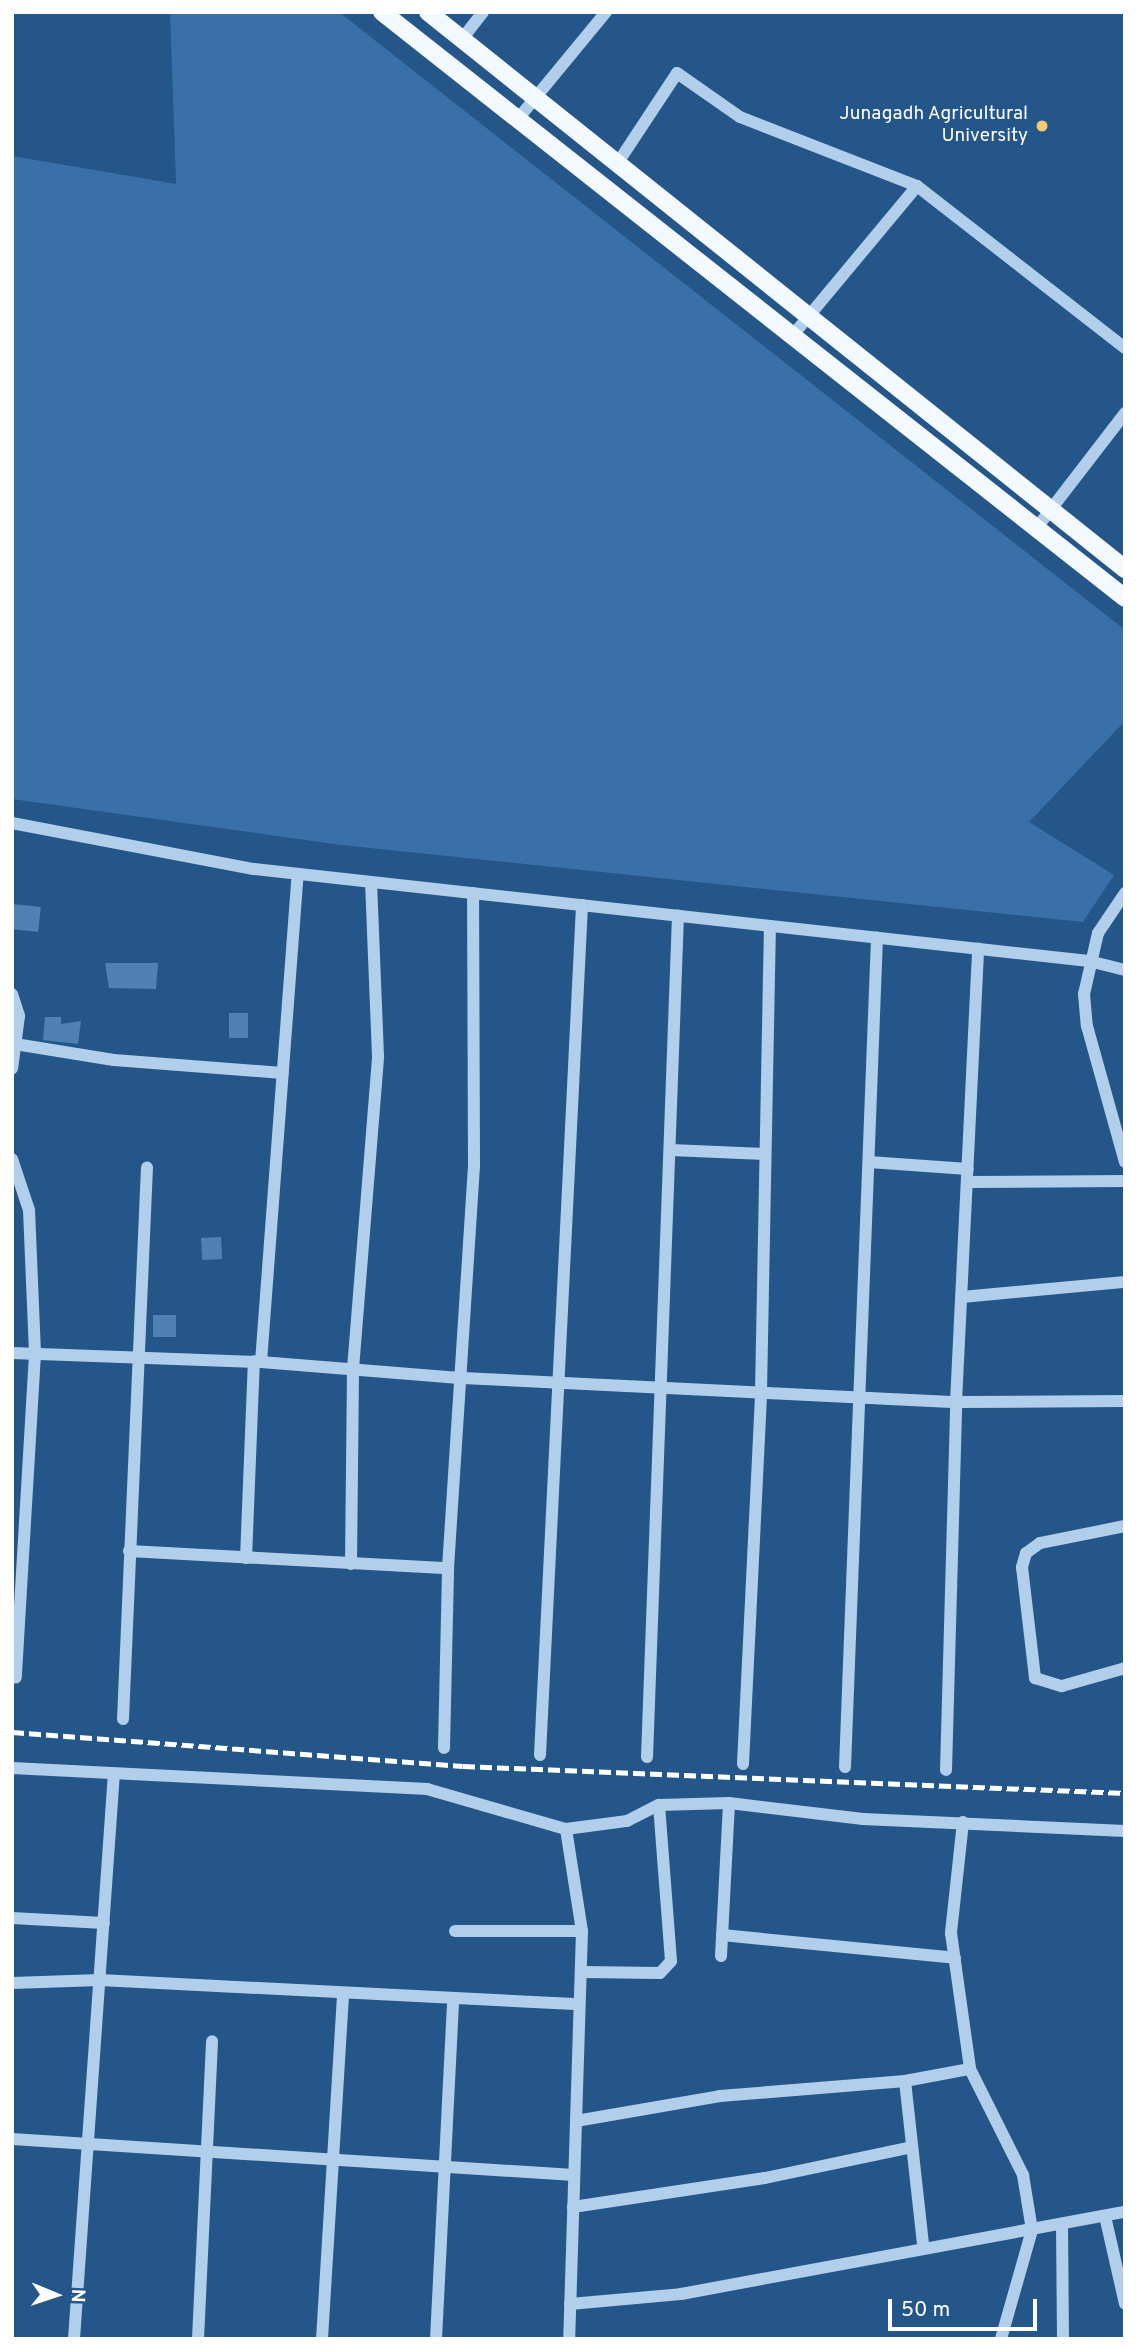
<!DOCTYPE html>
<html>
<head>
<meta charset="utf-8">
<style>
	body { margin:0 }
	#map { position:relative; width:1137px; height:2351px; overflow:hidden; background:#24568a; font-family:Overpass,sans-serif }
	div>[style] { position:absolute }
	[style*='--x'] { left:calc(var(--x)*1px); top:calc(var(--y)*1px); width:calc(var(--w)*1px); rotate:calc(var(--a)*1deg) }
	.green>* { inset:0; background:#3870a7 }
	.building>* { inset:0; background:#5081b3; transform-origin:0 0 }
	.minor>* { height:12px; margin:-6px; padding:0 6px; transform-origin:6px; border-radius:6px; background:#b1ceea }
	.major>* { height:18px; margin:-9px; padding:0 9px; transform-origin:9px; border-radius:9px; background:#f4f9fe }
	.rail>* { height:5px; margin-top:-2.5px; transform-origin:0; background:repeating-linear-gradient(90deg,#fff 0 12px,transparent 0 17px) }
	.dots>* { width:19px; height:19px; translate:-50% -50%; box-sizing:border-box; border:4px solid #24568a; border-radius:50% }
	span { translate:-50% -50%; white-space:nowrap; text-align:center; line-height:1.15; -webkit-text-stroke:5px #24568a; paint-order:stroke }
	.poi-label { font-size:19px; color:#fff }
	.right { translate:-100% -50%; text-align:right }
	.frame { position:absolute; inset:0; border:14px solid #fff; pointer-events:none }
	.north { position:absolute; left:21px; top:2260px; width:70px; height:70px; -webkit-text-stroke:5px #24568a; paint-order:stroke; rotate:92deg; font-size:19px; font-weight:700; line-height:28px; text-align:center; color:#fff }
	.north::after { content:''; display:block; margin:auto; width:24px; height:32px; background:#fff; clip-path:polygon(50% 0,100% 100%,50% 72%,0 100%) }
	.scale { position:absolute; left:888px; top:2299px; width:149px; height:32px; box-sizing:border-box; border:4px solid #fff; border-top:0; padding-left:9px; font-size:21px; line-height:24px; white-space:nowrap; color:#fff; -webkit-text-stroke:5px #24568a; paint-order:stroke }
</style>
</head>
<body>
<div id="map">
	<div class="green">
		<i style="clip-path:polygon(170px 12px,339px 12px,1125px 630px,1125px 721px,1029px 822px,1114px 875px,1083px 922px,341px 845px,12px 799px,12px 156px,176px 184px)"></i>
	</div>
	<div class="building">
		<i style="left:12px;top:904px;width:29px;height:25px;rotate:6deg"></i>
		<i style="clip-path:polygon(105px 963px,158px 963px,156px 989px,109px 988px)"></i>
		<i style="left:248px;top:1013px;width:25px;height:19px;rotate:90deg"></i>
		<i style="clip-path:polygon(45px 1017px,61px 1017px,61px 1024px,81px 1021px,78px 1044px,43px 1040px)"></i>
		<i style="left:221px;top:1237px;width:22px;height:20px;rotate:87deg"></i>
		<i style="left:153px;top:1315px;width:23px;height:22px"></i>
	</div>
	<div class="minor">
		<i style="--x:462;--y:39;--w:34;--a:-52"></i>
		<i style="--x:517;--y:120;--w:140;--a:-50.5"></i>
		<i style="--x:619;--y:161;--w:105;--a:-56.6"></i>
		<i style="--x:677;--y:73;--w:77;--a:34.9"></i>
		<i style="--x:740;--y:117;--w:190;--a:21.3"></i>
		<i style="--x:917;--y:186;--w:264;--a:37.9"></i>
		<i style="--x:793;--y:335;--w:194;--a:-50.2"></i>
		<i style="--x:1035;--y:530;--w:148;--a:-52.4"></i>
		<i style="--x:12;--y:823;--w:246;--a:10.8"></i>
		<i style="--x:254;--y:869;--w:840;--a:6.29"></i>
		<i style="--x:1089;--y:961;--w:37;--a:14"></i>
		<i style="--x:1125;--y:893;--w:48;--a:124"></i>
		<i style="--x:1098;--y:933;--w:63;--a:102.9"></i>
		<i style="--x:1084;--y:994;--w:32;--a:85"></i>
		<i style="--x:1087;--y:1026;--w:141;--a:74.4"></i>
		<i style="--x:12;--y:994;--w:23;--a:72"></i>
		<i style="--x:19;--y:1016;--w:53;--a:97.5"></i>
		<i style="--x:15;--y:1044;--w:100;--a:9.2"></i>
		<i style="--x:114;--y:1060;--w:169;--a:4.4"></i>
		<i style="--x:671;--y:1150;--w:94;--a:2.4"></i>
		<i style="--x:12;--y:1159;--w:54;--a:71.6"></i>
		<i style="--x:29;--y:1210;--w:144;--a:87.6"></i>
		<i style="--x:35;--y:1354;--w:324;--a:93.4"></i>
		<i style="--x:869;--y:1162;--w:99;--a:4"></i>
		<i style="--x:967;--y:1182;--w:158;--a:-0.4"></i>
		<i style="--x:962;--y:1297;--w:164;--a:-5.3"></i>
		<i style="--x:12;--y:1353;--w:249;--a:2.1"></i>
		<i style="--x:261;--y:1362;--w:202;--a:4.6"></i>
		<i style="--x:462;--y:1378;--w:495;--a:2.8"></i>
		<i style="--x:956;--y:1402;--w:169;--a:-0.3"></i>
		<i style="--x:261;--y:1362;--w:489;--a:-85.7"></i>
		<i style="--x:1125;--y:1526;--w:87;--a:168.7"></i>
		<i style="--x:1040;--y:1543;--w:17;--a:144"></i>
		<i style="--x:1026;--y:1553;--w:15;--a:106"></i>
		<i style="--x:1022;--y:1567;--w:112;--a:83.3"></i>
		<i style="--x:1035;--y:1678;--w:28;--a:17"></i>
		<i style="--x:1062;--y:1686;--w:66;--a:-15.9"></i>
		<i style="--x:129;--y:1551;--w:319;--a:3.1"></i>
		<i style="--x:246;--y:1558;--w:197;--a:-87.7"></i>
		<i style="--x:351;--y:1564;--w:195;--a:-89.4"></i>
		<i style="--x:353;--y:1369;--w:314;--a:-85.4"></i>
		<i style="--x:378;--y:1056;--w:174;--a:-92.3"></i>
		<i style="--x:123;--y:1719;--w:552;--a:-87.51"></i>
		<i style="--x:444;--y:1748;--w:180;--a:-88.7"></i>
		<i style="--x:448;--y:1568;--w:405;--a:-86.3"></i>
		<i style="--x:474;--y:1164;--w:271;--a:-90.2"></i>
		<i style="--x:540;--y:1755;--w:851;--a:-87.17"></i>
		<i style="--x:647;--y:1757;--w:842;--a:-87.89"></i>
		<i style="--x:743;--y:1764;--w:372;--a:-87.2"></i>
		<i style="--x:761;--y:1392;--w:466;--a:-88.9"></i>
		<i style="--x:845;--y:1767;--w:830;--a:-87.79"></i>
		<i style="--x:12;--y:1768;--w:416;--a:2.9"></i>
		<i style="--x:427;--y:1789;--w:145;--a:16.1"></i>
		<i style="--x:566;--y:1829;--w:62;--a:-7.5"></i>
		<i style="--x:627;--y:1821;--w:36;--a:-27"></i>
		<i style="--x:659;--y:1805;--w:70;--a:-1.6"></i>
		<i style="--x:729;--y:1803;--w:135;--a:6.8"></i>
		<i style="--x:863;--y:1819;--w:262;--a:2.6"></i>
		<i style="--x:946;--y:1770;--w:368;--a:-88.4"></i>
		<i style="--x:956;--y:1402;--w:454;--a:-87.2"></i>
		<i style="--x:963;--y:1822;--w:112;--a:96.2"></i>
		<i style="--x:951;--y:1933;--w:137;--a:82"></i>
		<i style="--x:970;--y:2069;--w:119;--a:63.4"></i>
		<i style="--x:1023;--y:2175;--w:56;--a:80.7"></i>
		<i style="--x:1032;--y:2230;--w:113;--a:105.9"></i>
		<i style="--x:566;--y:1829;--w:103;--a:81.1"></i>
		<i style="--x:582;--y:1931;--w:408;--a:91.8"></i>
		<i style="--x:12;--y:1918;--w:92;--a:3.1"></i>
		<i style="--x:455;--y:1931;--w:127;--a:0"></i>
		<i style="--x:722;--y:1935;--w:234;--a:5.6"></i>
		<i style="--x:721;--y:1956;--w:153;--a:-87"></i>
		<i style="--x:581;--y:1972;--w:79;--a:0.7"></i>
		<i style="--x:660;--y:1973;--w:16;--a:-47"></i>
		<i style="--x:671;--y:1961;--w:156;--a:-94.4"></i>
		<i style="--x:12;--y:1983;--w:88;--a:-2"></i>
		<i style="--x:100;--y:1980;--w:480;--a:2.9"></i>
		<i style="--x:905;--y:2081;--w:165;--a:83.7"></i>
		<i style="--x:576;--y:2121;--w:146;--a:-9.8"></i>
		<i style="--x:720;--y:2096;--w:186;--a:-4.6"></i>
		<i style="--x:905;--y:2081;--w:66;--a:-10.5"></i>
		<i style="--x:12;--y:2139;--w:563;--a:3.67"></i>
		<i style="--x:573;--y:2207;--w:194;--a:-8.6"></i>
		<i style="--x:765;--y:2178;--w:150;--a:-11.9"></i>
		<i style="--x:1105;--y:2216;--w:90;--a:77.2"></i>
		<i style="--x:1062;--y:2224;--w:115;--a:89.5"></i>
		<i style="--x:570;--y:2304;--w:111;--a:-5.1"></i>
		<i style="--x:681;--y:2294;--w:452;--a:-10.5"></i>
		<i style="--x:74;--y:2339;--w:567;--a:-85.96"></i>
		<i style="--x:198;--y:2339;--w:298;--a:-87.3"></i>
		<i style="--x:322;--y:2339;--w:344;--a:-86.5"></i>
		<i style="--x:436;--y:2339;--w:338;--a:-87.1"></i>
	</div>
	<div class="major">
		<i style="--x:382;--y:12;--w:946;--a:38.26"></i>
		<i style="--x:428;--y:12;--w:892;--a:38.63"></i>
	</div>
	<div class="rail">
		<i style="--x:12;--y:1732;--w:452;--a:4.3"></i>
		<i style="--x:463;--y:1766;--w:663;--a:2.34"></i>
	</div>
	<div class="dots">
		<i style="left:1042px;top:126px;background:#f5c974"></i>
	</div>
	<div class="poi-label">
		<span class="right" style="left:1028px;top:126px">Junagadh Agricultural<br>University</span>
	</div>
	<div class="frame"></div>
	<div class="north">N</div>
	<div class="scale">50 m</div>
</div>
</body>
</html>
